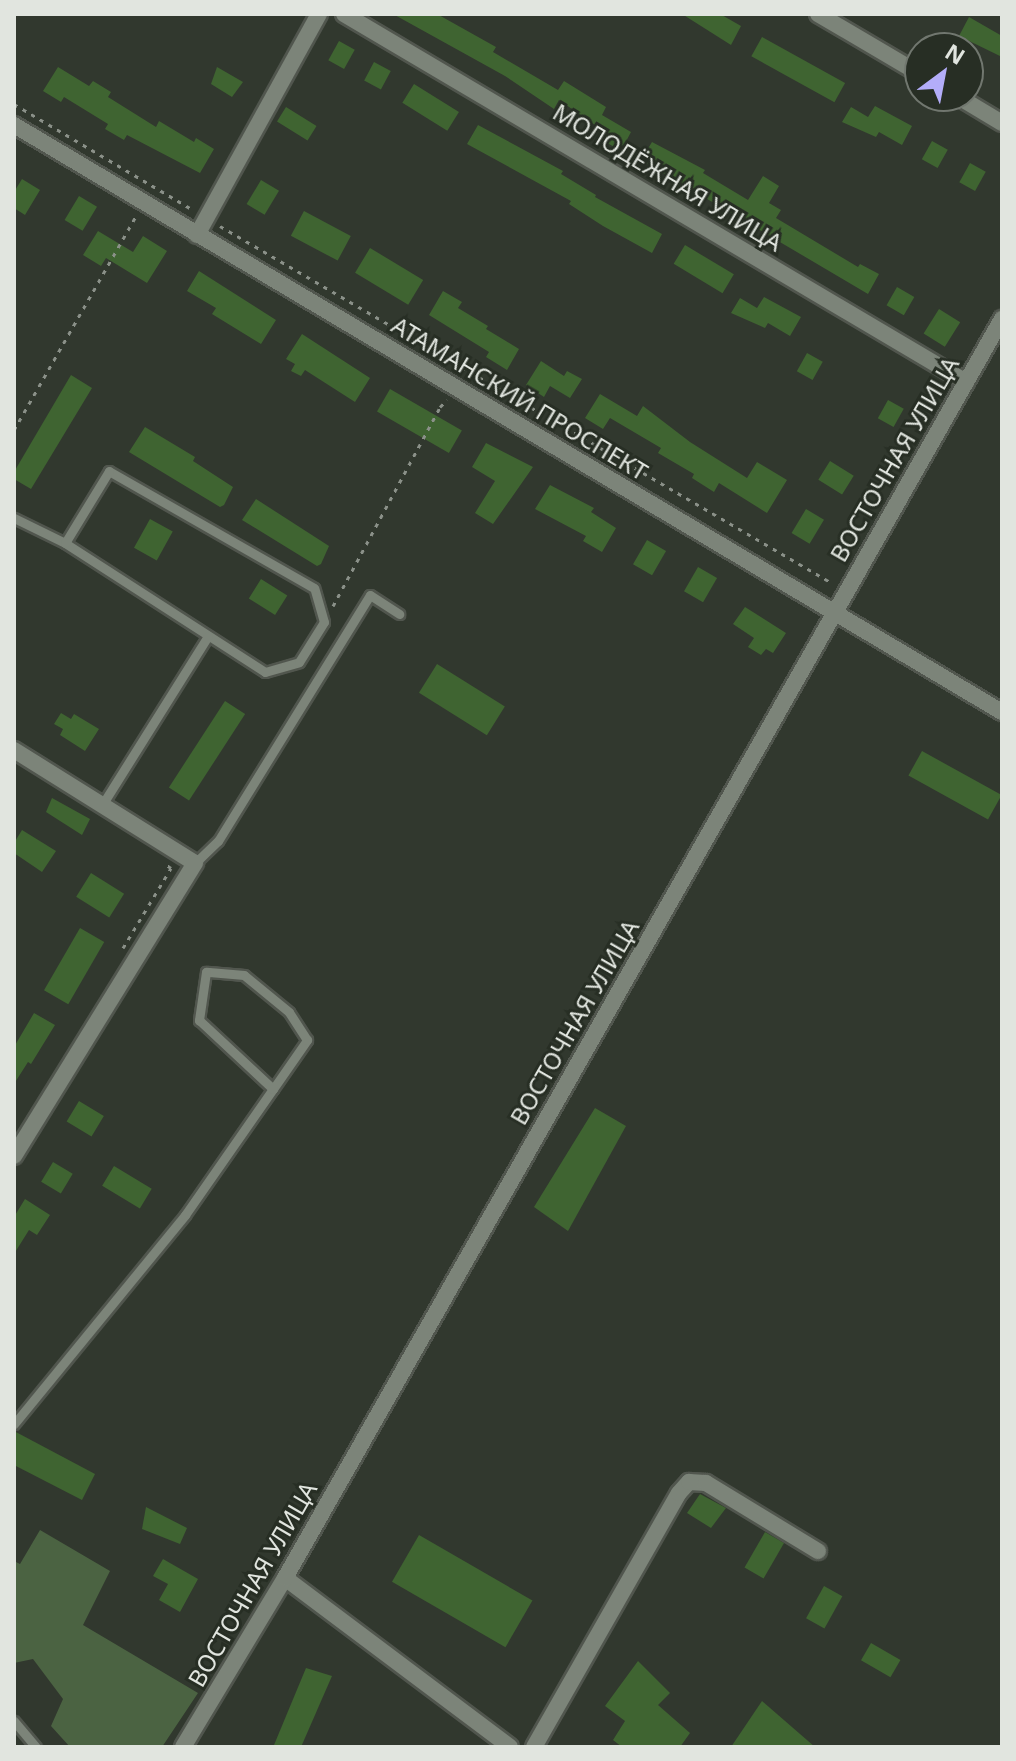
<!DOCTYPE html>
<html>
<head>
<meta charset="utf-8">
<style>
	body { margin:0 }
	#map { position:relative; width:1016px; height:1761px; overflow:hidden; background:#31382e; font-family:"Noto Sans",sans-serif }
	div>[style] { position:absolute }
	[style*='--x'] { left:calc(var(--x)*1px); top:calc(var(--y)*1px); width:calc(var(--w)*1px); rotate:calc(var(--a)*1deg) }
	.green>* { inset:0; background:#4b6342 }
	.building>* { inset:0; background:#3f6431; transform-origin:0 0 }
	.path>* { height:3px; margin-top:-1.5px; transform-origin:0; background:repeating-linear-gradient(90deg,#8b9189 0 4px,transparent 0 10px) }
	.roads { filter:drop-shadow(2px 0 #51564e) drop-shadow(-2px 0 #51564e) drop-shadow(0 2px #51564e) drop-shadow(0 -2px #51564e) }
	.lane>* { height:9px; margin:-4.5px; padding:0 4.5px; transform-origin:4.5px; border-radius:4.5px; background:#7c8479 }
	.street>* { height:16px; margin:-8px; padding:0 8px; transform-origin:8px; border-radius:8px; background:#7c8479 }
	span { translate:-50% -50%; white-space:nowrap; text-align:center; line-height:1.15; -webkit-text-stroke:6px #272e24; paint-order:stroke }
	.street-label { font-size:24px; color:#e1e5df }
	.frame { position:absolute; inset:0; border:16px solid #e1e5df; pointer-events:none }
	.north { position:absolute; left:904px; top:32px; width:80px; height:80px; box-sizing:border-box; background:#272e24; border:2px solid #71776f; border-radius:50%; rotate:32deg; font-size:22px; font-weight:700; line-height:32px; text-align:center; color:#e1e5df }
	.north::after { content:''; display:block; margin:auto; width:28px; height:36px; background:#b3adf9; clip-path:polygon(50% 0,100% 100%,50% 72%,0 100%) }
</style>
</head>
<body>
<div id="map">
	<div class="green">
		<i style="clip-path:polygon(40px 1530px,110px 1571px,83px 1625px,198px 1693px,162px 1747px,70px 1747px,51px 1726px,63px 1699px,33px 1659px,14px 1663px,14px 1561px,20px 1564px)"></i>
	</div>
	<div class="building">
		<i style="clip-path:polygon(393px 14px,437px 14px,496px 47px,493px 52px,558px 90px,564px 81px,606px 107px,602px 115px,631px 132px,621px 151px,604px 141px,608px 134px,559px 100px,554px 109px,505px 76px)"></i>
		<i style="clip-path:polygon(682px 14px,720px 14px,741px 26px,731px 45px)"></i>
		<i style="clip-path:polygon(969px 17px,1002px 36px,1002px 57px,959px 36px)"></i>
		<i style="left:762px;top:37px;width:95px;height:22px;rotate:29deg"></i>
		<i style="left:339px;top:41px;width:18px;height:22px;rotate:29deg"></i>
		<i style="left:374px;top:62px;width:19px;height:21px;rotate:28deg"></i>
		<i style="clip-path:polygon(58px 67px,89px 86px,93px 81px,111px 92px,108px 97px,156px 127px,159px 121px,194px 142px,196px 138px,214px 149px,200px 173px,127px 135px,124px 140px,105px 129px,108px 124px,64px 97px,61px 102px,43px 91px)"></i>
		<i style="clip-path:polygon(217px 67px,243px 82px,232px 97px,211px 84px)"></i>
		<i style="left:414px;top:84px;width:53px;height:22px;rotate:32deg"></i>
		<i style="clip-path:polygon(875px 106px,912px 126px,902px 145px,879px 132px,876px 137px,842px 122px,851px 107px,868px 117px)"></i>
		<i style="left:286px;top:107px;width:36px;height:17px;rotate:32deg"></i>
		<i style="clip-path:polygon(478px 125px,563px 171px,561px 174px,596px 195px,595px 197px,662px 234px,652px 253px,603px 226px,569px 204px,571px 201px,467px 144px)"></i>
		<i style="left:932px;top:141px;width:18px;height:21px;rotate:29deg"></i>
		<i style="clip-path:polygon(652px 142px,705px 170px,703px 173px,748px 200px,763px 176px,779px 186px,769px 203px,781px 210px,776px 218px,858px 267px,860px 264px,879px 274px,868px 294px,641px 160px)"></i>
		<i style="left:970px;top:163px;width:18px;height:22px;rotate:29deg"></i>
		<i style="clip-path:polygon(22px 179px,40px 190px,25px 215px,14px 208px,14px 192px)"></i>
		<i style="left:261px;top:180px;width:21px;height:28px;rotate:31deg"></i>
		<i style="left:79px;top:196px;width:21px;height:28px;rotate:31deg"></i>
		<i style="left:304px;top:211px;width:53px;height:28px;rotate:28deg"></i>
		<i style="clip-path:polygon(98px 231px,133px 252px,143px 236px,167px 251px,147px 283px,106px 258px,101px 266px,83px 255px)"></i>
		<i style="left:685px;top:245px;width:57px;height:22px;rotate:31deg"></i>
		<i style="left:370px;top:248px;width:62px;height:29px;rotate:31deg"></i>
		<i style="clip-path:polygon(199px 271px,276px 320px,261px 344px,212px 314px,216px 308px,187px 291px)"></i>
		<i style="left:897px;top:287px;width:20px;height:21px;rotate:30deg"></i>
		<i style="clip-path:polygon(443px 291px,462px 302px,458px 308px,488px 326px,486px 329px,519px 349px,507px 370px,486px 357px,489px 352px,429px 315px)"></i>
		<i style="clip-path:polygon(764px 297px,801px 317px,790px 336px,768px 323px,765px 328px,731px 313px,740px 298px,757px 308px)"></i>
		<i style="left:939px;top:309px;width:25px;height:29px;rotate:32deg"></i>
		<i style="clip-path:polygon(302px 334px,370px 378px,355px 402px,305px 370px,301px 376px,291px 371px,295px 364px,286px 359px)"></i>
		<i style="left:807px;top:353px;width:18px;height:21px;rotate:29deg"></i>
		<i style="clip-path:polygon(541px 361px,564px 376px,567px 371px,582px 379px,570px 398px,550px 386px,544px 397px,526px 385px)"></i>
		<i style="clip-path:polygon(71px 375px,92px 388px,31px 489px,14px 479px,14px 472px)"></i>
		<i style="left:390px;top:389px;width:83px;height:26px;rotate:30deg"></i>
		<i style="clip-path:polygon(600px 394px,637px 416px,643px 406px,690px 442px,747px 478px,757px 462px,787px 480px,767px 513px,719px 483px,714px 492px,692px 478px,694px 474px,658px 453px,661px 448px,610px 418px,603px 429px,585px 418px)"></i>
		<i style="left:888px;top:400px;width:18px;height:21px;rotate:29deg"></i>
		<i style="clip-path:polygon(145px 427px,195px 457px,193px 461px,233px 487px,224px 505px,220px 507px,129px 452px)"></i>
		<i style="clip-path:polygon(486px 443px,533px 467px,493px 524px,475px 513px,495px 481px,472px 467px)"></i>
		<i style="left:830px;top:461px;width:28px;height:22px;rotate:32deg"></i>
		<i style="clip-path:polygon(550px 485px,594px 508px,591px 512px,616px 528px,602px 552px,583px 541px,586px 536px,535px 509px)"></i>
		<i style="clip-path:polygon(256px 499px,329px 546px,321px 564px,317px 566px,242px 520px)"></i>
		<i style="left:806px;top:509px;width:21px;height:28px;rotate:31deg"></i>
		<i style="left:150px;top:519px;width:26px;height:33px;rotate:29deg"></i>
		<i style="left:647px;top:540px;width:22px;height:28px;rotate:30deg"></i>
		<i style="left:698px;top:567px;width:22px;height:28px;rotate:30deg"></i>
		<i style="left:261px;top:579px;width:31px;height:23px;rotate:32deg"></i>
		<i style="clip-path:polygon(745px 607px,786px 633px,773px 653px,766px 649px,761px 655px,748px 647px,754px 638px,733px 624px)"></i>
		<i style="left:437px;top:664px;width:80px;height:34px;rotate:32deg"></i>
		<i style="left:225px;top:701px;width:24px;height:103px;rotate:33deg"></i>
		<i style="clip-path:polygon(61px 713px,71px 719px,74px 714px,99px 729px,85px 751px,60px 735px,63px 729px,54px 724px)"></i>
		<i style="left:922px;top:751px;width:91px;height:28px;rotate:29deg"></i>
		<i style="clip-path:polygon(52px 798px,90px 819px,82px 835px,46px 812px)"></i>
		<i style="clip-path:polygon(22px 830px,56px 851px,42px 872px,14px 853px,14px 843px)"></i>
		<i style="left:91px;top:873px;width:39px;height:28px;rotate:32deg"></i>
		<i style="left:80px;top:928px;width:28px;height:72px;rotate:30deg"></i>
		<i style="clip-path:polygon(34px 1013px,55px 1025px,31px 1064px,28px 1062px,14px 1084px,14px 1047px)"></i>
		<i style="left:79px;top:1101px;width:29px;height:24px;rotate:31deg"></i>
		<i style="clip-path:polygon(595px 1108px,626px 1126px,568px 1231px,534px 1207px)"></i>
		<i style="left:53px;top:1162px;width:23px;height:23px;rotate:31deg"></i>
		<i style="left:114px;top:1166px;width:44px;height:23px;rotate:31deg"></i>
		<i style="clip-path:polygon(25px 1199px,50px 1215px,37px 1235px,29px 1230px,14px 1254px,14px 1217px)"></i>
		<i style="clip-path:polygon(14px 1431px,95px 1474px,82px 1500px,14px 1465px)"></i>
		<i style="clip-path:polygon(700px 1494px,726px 1508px,711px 1528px,687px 1513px)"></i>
		<i style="clip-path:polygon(146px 1507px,187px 1528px,180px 1544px,142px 1529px)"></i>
		<i style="left:765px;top:1532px;width:22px;height:41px;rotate:30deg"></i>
		<i style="left:419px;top:1535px;width:131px;height:54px;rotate:30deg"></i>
		<i style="clip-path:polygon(163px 1559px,198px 1579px,180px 1612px,159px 1600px,168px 1584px,153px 1576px)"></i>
		<i style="left:824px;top:1586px;width:21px;height:37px;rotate:29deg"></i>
		<i style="left:871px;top:1643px;width:34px;height:20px;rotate:30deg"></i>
		<i style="clip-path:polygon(638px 1661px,670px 1693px,658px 1705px,690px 1733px,680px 1747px,622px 1747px,613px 1740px,625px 1721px,605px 1706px)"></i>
		<i style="clip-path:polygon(306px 1668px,332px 1676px,301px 1747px,274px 1745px)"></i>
		<i style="clip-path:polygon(762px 1701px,815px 1747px,731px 1747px)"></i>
	</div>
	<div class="path">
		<i style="--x:14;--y:104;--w:208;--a:30.6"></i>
		<i style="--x:220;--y:226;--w:709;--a:30.26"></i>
		<i style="--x:14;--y:430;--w:246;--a:-60.3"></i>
		<i style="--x:333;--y:606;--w:226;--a:-61.7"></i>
		<i style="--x:440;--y:407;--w:10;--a:-45"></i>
		<i style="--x:123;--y:948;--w:93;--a:-59"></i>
		<i style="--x:171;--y:868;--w:7;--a:-146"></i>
	</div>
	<div class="roads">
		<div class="lane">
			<i style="--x:14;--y:518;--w:57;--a:26.1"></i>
			<i style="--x:65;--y:543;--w:238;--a:32.8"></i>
			<i style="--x:265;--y:672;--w:35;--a:-16"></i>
			<i style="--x:299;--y:662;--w:47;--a:-58"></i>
			<i style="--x:324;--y:622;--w:35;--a:-106"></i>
			<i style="--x:314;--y:588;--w:236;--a:-150.3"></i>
			<i style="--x:109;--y:471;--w:84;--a:121.4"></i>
			<i style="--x:102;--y:805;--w:199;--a:-57.9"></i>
			<i style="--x:195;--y:863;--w:32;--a:-44"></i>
			<i style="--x:218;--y:841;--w:289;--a:-58.3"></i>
			<i style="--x:370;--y:595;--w:35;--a:33"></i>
			<i style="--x:14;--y:1424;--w:270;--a:-50.7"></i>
			<i style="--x:185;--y:1215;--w:154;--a:-55.1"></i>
			<i style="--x:273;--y:1089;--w:60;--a:-55.2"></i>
			<i style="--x:307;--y:1040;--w:33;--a:-123"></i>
			<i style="--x:289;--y:1012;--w:58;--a:-140.6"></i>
			<i style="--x:244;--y:975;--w:38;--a:-175"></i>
			<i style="--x:206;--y:972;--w:49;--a:98.3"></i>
			<i style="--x:199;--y:1020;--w:101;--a:43"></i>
			<i style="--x:14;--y:1721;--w:34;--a:50"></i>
		</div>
		<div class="street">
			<i style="--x:344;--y:14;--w:723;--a:30.61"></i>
			<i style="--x:818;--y:14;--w:118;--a:30.5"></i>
			<i style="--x:957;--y:96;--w:52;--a:31"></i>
			<i style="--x:14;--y:125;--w:1149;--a:30.72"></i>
			<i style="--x:197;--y:235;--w:252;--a:-61.1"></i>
			<i style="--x:14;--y:750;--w:213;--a:32"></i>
			<i style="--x:195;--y:863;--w:344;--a:121.7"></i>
			<i style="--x:285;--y:1578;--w:281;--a:36.9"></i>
			<i style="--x:183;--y:1747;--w:197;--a:-58.9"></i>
			<i style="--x:285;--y:1578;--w:1449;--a:-60.34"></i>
			<i style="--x:534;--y:1747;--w:292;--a:-60.3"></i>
			<i style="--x:679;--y:1493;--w:15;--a:-48"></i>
			<i style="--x:689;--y:1482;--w:17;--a:3"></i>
			<i style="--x:706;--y:1483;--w:131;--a:31.3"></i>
		</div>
	</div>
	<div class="street-label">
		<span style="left:668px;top:177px;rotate:31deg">МОЛОДЁЖНАЯ УЛИЦА</span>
		<span style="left:520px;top:398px;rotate:31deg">АТАМАНСКИЙ ПРОСПЕКТ</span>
		<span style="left:894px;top:459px;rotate:-60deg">ВОСТОЧНАЯ УЛИЦА</span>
		<span style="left:574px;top:1022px;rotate:-60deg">ВОСТОЧНАЯ УЛИЦА</span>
		<span style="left:252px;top:1584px;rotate:-60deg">ВОСТОЧНАЯ УЛИЦА</span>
	</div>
	<div class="frame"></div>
	<div class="north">N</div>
</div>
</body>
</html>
